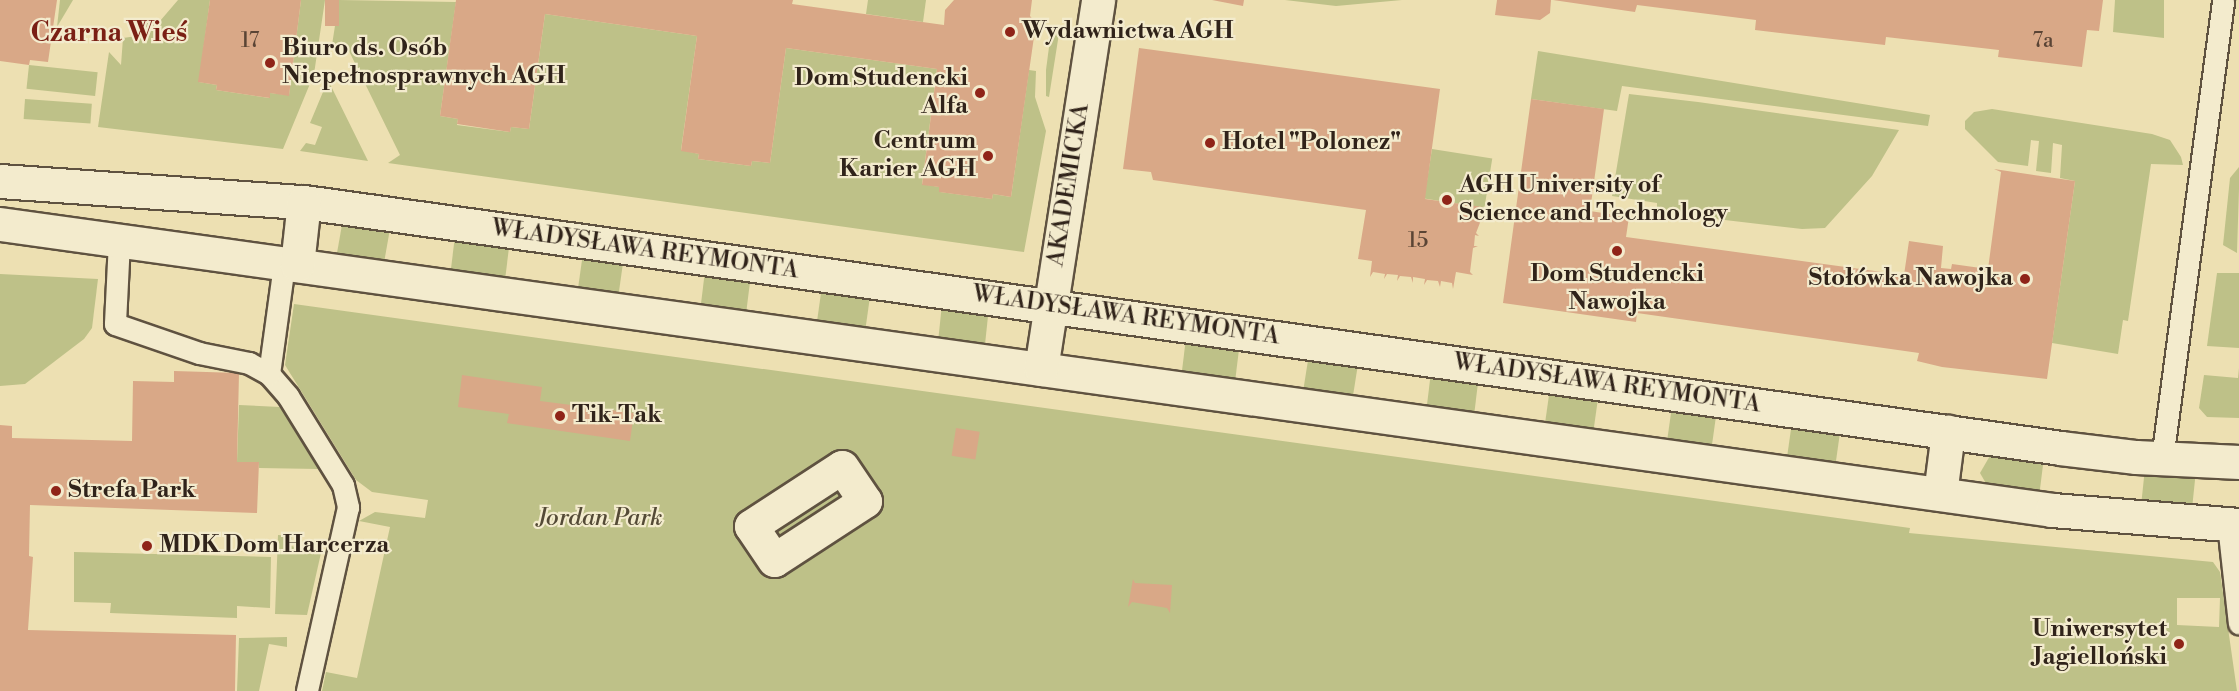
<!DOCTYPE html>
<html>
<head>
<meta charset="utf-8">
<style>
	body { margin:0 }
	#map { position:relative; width:2239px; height:691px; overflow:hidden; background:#ede0b2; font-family:"Libre Bodoni",serif }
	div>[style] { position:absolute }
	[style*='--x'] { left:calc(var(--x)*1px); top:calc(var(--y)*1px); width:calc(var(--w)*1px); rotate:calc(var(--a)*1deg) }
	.green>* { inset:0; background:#bec188; transform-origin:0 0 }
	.building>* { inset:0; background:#d9a887; transform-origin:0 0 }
	.roads { filter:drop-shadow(2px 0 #5f5240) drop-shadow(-2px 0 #5f5240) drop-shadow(0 2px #5f5240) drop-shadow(0 -2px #5f5240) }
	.service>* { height:21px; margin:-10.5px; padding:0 10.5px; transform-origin:10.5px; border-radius:10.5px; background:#f3ebcd }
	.pedestrian>* { height:33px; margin:-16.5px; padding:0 16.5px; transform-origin:16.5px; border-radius:16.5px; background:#f3ebcd }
	.minor>* { height:33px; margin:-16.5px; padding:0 16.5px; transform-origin:16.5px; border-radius:16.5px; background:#f3ebcd }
	.dots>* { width:16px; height:16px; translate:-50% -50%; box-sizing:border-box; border:3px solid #f3ebcd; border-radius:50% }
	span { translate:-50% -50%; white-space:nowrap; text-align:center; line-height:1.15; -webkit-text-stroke:4.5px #f3ebcd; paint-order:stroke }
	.number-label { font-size:21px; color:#5a4435 }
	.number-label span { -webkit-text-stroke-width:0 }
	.poi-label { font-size:24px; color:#30231a; font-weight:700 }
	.left { translate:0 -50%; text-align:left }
	.right { translate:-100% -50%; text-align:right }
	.street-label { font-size:24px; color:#30231a }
	.park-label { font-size:24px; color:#544a36; font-style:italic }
	.quarter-label { font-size:27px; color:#7a1f14; font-weight:700 }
</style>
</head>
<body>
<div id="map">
	<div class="green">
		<i style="clip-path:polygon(60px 0,73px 0,57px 27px)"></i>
		<i style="clip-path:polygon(178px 0,210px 0,199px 82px,217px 85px,216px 90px,269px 98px,270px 93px,289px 95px,301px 0,325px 0,314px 74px,283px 149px,98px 127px,109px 52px,121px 65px,123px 38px,144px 35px,145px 22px,160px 21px)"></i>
		<i style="clip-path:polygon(339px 0,456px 2px,440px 116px,458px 119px,457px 125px,510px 132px,511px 127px,529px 129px,545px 14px,697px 36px,681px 150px,699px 154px,698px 159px,751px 166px,752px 161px,770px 163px,786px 48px,937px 69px,922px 184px,939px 187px,940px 192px,992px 199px,993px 194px,1011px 197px,1029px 70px,1036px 71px,1035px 97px,1046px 131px,1024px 252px,388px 163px,400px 155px,349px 51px,337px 56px,332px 45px)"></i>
		<i style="clip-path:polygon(868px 0,926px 0,923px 22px,866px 14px)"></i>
		<i style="clip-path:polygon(1285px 0,1402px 0,1336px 6px)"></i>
		<i style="clip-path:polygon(2115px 0,2164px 0,2164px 38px,2113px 32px)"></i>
		<i style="clip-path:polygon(1060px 27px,1049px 97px,1046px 96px,1046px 70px,1049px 47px)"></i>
		<i style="clip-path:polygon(1538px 51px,1930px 115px,1928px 126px,1622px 86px,1617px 111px,1531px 99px)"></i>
		<i style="left:29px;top:65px;width:69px;height:24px;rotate:6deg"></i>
		<i style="clip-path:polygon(328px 80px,368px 161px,300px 151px,306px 143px,315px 145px,322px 127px,310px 123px)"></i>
		<i style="clip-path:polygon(1629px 94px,1698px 102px,1899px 130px,1872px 176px,1825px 228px,1802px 229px,1657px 212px,1657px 203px,1612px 196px)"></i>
		<i style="left:25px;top:99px;width:67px;height:20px;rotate:4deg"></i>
		<i style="clip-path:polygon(1992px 109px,2152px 134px,2170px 140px,2181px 157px,2183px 165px,2151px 164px,2128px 321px,2123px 320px,2118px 354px,2052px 343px,2075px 181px,2060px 178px,2062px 145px,2053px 143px,2051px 173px,2036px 171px,2039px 141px,2031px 140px,2028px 166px,1998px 162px,1965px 129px,1965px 121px,1974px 112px)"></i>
		<i style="left:1432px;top:149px;width:61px;height:50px;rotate:9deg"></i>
		<i style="clip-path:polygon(2239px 167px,2239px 188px,2237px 253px,2223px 245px,2230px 178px)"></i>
		<i style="left:343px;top:219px;width:48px;height:40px;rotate:10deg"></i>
		<i style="left:455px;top:236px;width:55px;height:39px;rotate:7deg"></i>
		<i style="left:583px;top:253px;width:41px;height:40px;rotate:8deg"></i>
		<i style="left:705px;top:271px;width:46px;height:39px;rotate:7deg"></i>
		<i style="clip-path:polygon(2217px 273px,2239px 273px,2239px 348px,2207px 346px)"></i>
		<i style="clip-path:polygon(0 274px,98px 279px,92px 328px,84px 339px,25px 384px,0 386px)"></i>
		<i style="left:822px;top:286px;width:49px;height:40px;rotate:8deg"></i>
		<i style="clip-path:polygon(evenodd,294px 304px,1910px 528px,1909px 533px,2213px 562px,2220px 572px,2237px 691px,322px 691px,326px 672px,357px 678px,390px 527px,359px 521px,375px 512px,425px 518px,428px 500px,372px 492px,356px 480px,285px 365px,294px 304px,2177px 598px,2220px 598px,2219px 627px,2177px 625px,2177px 598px)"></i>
		<i style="left:942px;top:304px;width:47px;height:39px;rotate:6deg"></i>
		<i style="left:1186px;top:338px;width:54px;height:39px;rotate:7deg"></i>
		<i style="left:1309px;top:354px;width:50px;height:40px;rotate:9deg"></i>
		<i style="clip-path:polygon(2239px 368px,2239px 418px,2207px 417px,2199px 408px,2204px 375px,2238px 378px)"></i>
		<i style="left:1431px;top:372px;width:48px;height:39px;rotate:7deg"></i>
		<i style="left:1550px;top:388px;width:49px;height:39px;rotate:8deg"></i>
		<i style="clip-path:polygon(239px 405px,280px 407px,318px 469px,259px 468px,259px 462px,237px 462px)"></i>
		<i style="left:1672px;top:406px;width:45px;height:39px;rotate:8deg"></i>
		<i style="left:1792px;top:422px;width:49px;height:39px;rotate:8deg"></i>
		<i style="clip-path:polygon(1991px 454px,2044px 457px,2039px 497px,1988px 487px,1980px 473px)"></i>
		<i style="left:2145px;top:468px;width:51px;height:41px;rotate:6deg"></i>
		<i style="clip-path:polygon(278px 535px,292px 536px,291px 546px,321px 553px,307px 615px,275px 614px)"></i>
		<i style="clip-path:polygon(74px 552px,271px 557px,270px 608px,237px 606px,237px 618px,110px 613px,111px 603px,74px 602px)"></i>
		<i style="clip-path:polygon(287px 637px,287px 647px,269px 644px,259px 691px,237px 691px,239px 638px)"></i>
	</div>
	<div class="building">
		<i style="clip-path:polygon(0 0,57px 0,48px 62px,30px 60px,29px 65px,0 61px)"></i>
		<i style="clip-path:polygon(210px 0,301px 0,289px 96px,270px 93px,270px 98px,216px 90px,217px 85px,198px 82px)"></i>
		<i style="left:325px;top:0;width:14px;height:26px"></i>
		<i style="clip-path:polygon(456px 0,793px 0,792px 4px,944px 25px,945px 10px,954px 0,1032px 0,1030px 16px,1036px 23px,1011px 197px,993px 194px,992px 199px,939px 192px,939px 187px,922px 185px,937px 69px,786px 48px,770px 163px,752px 161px,751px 166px,698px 159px,699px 154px,681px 151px,697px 36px,545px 14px,529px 129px,511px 127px,510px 132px,457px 124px,458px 119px,440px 116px)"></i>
		<i style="clip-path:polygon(1212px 0,1244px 0,1243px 6px)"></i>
		<i style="clip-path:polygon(1497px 0,1551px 0,1550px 13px,1540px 20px,1495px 15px)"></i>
		<i style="clip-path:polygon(1553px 0,2103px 0,2099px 31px,2087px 30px,2082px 67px,1998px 57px,1999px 50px,1886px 37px,1885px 45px,1755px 30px,1756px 20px,1637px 5px,1635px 12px)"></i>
		<i style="clip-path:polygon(1139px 48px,1440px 89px,1425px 199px,1483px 207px,1477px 220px,1481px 220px,1476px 233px,1479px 236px,1475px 235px,1474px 246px,1478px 246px,1473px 248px,1470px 272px,1473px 275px,1456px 272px,1453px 289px,1452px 283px,1441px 281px,1440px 287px,1438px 281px,1427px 280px,1424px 285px,1425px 279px,1413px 277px,1413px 283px,1411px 277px,1400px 276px,1397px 281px,1398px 275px,1387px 274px,1384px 279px,1385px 274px,1373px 272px,1370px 277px,1372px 261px,1358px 259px,1366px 210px,1153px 180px,1151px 172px,1123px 169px)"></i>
		<i style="clip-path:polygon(1531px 99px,1604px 109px,1590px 211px,1629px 217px,1626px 237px,1904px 275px,1909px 241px,1943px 246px,1941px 268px,1951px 269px,1952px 264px,1988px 269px,2001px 172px,1994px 169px,2075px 181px,2047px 379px,1942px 367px,1917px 361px,1919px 353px,1637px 313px,1636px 322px,1503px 303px)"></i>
		<i style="clip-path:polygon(174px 371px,239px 373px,237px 462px,259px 462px,257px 513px,30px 505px,29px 556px,33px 557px,28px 630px,236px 635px,235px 691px,0 691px,0 425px,12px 426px,12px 438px,132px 441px,133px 381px,174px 382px)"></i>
		<i style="clip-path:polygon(462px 375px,542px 387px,540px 401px,634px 413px,630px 441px,507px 423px,509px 414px,458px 407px)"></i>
		<i style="left:956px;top:428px;width:24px;height:28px;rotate:9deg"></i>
		<i style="clip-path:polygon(1133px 579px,1135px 583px,1172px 585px,1170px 613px,1167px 608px,1132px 602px,1128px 607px)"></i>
	</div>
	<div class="roads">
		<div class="service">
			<i style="--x:119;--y:241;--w:83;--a:92.8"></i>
			<i style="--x:115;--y:324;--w:89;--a:19"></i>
			<i style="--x:199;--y:353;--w:51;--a:11.3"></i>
			<i style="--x:249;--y:363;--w:23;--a:29"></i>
			<i style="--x:269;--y:374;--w:29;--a:49"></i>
			<i style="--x:288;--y:396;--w:105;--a:58.3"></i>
			<i style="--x:343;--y:485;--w:23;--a:77"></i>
			<i style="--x:348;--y:507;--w:189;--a:102.6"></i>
			<i style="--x:269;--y:374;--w:111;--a:-82.2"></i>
			<i style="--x:2162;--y:459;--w:463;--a:-82.4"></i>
			<i style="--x:2228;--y:524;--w:100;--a:83.7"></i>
		</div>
		<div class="pedestrian">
			<i style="--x:842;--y:467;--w:41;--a:55.9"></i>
			<i style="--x:865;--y:501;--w:108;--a:147"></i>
			<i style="--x:774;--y:560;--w:41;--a:-124.1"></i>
			<i style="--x:751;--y:526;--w:108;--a:-33"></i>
		</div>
		<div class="minor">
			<i style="--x:0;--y:181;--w:305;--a:4"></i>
			<i style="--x:304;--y:202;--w:1773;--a:7.97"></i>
			<i style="--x:2060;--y:448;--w:77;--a:6.8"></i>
			<i style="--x:2136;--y:457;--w:103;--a:2.8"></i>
			<i style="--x:0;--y:224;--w:2072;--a:7.93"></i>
			<i style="--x:2052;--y:510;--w:188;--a:4.6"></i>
			<i style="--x:297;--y:265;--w:63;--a:-83.7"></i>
			<i style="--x:1041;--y:369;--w:373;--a:-81.2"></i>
			<i style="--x:1940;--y:494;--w:63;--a:-82.6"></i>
		</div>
	</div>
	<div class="dots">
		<i style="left:1010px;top:32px;background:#8f2418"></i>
		<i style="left:270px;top:63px;background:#8f2418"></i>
		<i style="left:980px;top:93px;background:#8f2418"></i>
		<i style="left:1210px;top:143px;background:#8f2418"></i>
		<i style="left:988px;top:156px;background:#8f2418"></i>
		<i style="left:1447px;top:200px;background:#8f2418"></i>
		<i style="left:1617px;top:251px;background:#8f2418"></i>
		<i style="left:2025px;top:279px;background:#8f2418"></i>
		<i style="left:560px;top:416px;background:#8f2418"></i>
		<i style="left:56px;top:491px;background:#8f2418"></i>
		<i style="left:147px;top:546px;background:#8f2418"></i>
		<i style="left:2179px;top:644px;background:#8f2418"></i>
	</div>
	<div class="number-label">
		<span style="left:250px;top:41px">17</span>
		<span style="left:2043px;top:41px">7a</span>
		<span style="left:1418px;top:241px">15</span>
	</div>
	<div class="poi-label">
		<span class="left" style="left:1022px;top:32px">Wydawnictwa AGH</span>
		<span class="left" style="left:282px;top:63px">Biuro ds. Osób<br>Niepełnosprawnych AGH</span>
		<span class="right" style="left:968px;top:93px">Dom Studencki<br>Alfa</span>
		<span class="right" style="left:976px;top:156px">Centrum<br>Karier AGH</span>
		<span class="left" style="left:1222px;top:143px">Hotel "Polonez"</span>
		<span class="left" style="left:1459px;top:200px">AGH University of<br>Science and Technology</span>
		<span style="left:1617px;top:289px">Dom Studencki<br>Nawojka</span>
		<span class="right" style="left:2013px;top:279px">Stołówka Nawojka</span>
		<span class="left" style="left:572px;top:416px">Tik-Tak</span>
		<span class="left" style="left:68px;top:491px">Strefa Park</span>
		<span class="left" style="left:159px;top:546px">MDK Dom Harcerza</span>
		<span class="right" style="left:2167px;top:644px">Uniwersytet<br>Jagielloński</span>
	</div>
	<div class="street-label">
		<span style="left:1069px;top:185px;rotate:-81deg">AKADEMICKA</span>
		<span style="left:645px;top:250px;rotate:8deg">WŁADYSŁAWA REYMONTA</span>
		<span style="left:1126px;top:316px;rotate:8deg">WŁADYSŁAWA REYMONTA</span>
		<span style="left:1607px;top:384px;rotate:8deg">WŁADYSŁAWA REYMONTA</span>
	</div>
	<div class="park-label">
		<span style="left:600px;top:519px">Jordan Park</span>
	</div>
	<div class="quarter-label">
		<span style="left:109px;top:34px">Czarna Wieś</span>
	</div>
</div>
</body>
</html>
